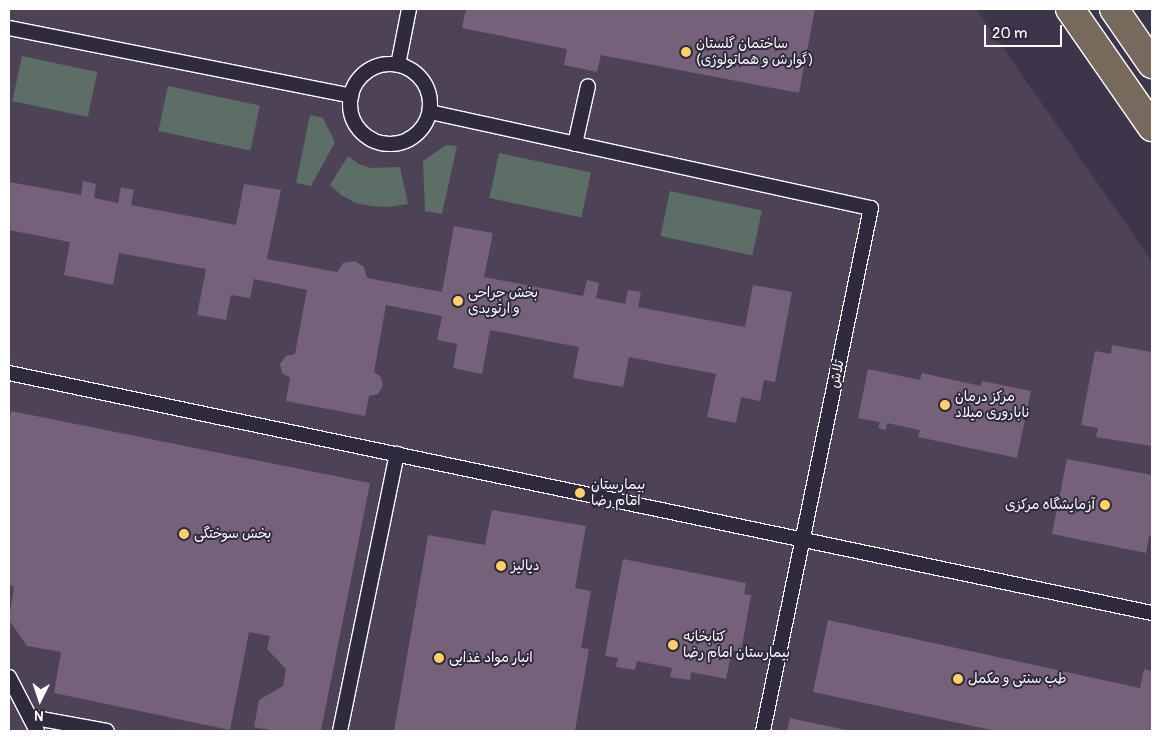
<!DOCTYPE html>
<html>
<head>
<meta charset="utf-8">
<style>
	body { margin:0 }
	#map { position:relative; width:1161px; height:740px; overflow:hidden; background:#3d3549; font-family:Pangolin,"Playpen Sans Arabic",sans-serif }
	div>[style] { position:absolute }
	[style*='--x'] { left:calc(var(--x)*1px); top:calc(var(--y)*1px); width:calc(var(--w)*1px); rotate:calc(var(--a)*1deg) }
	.built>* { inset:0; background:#4e4257 }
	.green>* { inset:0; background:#5c6e65; transform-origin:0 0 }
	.building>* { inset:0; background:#756179 }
	.roads { filter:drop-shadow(1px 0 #fff) drop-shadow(-1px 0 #fff) drop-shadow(0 1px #fff) drop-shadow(0 -1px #fff) }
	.lane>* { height:14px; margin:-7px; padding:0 7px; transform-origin:7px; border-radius:7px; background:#2f2a3d }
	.lane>.ring { margin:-7px; padding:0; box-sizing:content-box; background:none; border:14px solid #2f2a3d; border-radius:50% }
	.primary>* { height:28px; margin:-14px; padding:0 14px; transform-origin:14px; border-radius:14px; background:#77695c }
	.dots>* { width:14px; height:14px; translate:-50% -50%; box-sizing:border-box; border:2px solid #2f2a3d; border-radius:50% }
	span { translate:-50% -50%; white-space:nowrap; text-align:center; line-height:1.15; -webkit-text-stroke:4px #2f2a3d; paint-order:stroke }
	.poi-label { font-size:14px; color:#fff }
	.left { translate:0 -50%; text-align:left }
	.right { translate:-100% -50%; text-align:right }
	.street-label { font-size:14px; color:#fff }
	.frame { position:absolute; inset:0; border:10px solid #fff; pointer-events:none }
	.north { position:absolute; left:15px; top:675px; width:50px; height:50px; -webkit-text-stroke:4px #2f2a3d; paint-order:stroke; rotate:184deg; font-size:14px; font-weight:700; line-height:20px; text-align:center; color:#fff }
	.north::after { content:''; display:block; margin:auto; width:18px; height:22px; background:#fff; clip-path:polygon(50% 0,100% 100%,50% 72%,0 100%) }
	.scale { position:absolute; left:984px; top:25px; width:78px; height:22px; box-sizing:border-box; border:2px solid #fff; border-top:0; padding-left:6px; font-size:15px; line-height:18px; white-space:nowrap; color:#fff; -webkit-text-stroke:4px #2f2a3d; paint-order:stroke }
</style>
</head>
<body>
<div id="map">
	<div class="built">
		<i style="clip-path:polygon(9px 9px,976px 9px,1152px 261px,1152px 731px,12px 731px,9px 726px)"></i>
	</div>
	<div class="green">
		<i style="left:22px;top:56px;width:77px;height:46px;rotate:12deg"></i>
		<i style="left:168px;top:86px;width:94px;height:46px;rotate:12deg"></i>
		<i style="clip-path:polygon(310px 115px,323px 118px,335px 142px,311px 186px,296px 183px)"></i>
		<i style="clip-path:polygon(446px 145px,457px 146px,442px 214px,425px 211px,423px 161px)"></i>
		<i style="left:499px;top:153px;width:94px;height:46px;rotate:12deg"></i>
		<i style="clip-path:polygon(348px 156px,359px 164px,371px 168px,400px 167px,408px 204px,387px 207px,371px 206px,356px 203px,341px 195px,330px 185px)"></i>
		<i style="left:670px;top:191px;width:94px;height:46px;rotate:12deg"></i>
	</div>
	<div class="building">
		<i style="clip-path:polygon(466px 9px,815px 9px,799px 93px,601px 55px,597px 72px,564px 65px,567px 49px,462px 28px)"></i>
		<i style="clip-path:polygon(83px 181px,96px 184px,94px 198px,118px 203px,121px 187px,134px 190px,131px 205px,236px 225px,244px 184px,281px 190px,267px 259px,337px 272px,343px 263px,355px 261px,364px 267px,367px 278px,442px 292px,454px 226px,493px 233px,484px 277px,583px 296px,587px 280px,599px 283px,596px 298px,625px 304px,628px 290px,641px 292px,638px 307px,745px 327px,753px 285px,792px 292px,775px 382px,764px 380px,760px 401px,741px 397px,736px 423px,707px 417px,716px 374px,629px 357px,623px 387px,573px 378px,579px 347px,490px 330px,482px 374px,453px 368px,457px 344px,437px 340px,442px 316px,386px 305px,374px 372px,381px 377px,383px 386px,378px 394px,369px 396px,365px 416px,286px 401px,290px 378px,282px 373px,280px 364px,286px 356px,295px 354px,307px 290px,254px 279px,250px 298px,231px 295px,226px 320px,197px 315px,206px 269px,119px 253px,113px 285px,64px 275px,70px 242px,9px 230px,9px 182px,81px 195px)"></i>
		<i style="clip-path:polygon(1112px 345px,1152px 352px,1151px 446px,1096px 437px,1098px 428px,1081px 425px,1095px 351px,1111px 354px)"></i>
		<i style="clip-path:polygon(868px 369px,920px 380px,922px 373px,981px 386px,982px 381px,1031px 391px,1017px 458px,918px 437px,920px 430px,887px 423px,886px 430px,878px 428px,880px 422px,858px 418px)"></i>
		<i style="clip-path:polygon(11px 411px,370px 483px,321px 731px,276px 731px,254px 727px,259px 700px,283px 686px,286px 669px,267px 649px,270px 636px,249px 632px,230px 730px,54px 693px,61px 652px,27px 646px,9px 620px,14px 586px,9px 585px,9px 425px)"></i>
		<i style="clip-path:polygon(1067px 459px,1152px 475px,1152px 537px,1149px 536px,1146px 553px,1052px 534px)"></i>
		<i style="clip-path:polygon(492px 510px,586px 526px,575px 588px,591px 591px,581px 648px,589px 649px,575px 731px,394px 731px,428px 535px,485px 545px)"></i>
		<i style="clip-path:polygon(623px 559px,746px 583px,744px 594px,751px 595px,741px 652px,732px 650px,726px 679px,691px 672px,690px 680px,670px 677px,672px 668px,637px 661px,635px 670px,616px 667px,618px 658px,605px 656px)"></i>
		<i style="clip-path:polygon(828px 620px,1140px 688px,1144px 669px,1152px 671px,1152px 731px,996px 731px,813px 692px)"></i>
		<i style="clip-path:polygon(790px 718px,846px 730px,846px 731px,787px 731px)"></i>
	</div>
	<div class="roads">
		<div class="lane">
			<i style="--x:9;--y:28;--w:349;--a:11.2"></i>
			<i class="ring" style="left:350px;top:64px;width:66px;height:66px"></i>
			<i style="--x:398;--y:65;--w:57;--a:-78.9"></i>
			<i style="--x:430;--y:112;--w:451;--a:12.3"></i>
			<i style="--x:871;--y:208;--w:534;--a:101.67"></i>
			<i style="--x:575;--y:144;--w:59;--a:-77.4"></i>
			<i style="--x:9;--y:373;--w:1168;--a:11.86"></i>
			<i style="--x:9;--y:677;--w:61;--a:62.6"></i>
			<i style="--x:30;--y:717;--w:78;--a:10.3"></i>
			<i style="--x:340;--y:731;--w:283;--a:-78.4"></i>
		</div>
		<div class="primary">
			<i style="--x:1070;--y:9;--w:144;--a:55.2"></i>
			<i style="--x:1114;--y:9;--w:67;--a:55.4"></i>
		</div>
	</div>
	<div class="dots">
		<i style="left:686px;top:52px;background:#ffd166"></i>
		<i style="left:458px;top:301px;background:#ffd166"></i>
		<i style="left:945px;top:405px;background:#ffd166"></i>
		<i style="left:580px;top:493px;background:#ffd166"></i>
		<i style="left:1105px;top:505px;background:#ffd166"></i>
		<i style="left:184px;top:534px;background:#ffd166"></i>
		<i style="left:501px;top:566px;background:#ffd166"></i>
		<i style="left:673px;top:645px;background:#ffd166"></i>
		<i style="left:439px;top:658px;background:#ffd166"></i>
		<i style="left:958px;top:679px;background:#ffd166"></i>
	</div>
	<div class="poi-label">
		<span class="left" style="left:696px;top:52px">ساختمان گلستان<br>(گوارش و هماتولوژی)</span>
		<span class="left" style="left:468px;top:301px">بخش جراحی<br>و ارتوپدی</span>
		<span class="left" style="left:955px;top:405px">مرکز درمان<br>ناباروری میلاد</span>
		<span class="left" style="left:591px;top:493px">بیمارستان<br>امام رضا</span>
		<span class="right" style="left:1095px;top:505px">آزمایشگاه مرکزی</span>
		<span class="left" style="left:194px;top:534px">بخش سوختگی</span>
		<span class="left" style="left:511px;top:566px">دیالیز</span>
		<span class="left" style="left:683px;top:645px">کتابخانه<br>بیمارستان امام رضا</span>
		<span class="left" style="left:449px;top:658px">انبار مواد غذایی</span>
		<span class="left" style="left:968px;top:679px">طب سنتی و مکمل</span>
	</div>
	<div class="street-label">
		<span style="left:837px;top:374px;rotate:-78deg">تلاش</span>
	</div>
	<div class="frame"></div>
	<div class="north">N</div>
	<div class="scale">20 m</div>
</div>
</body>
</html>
